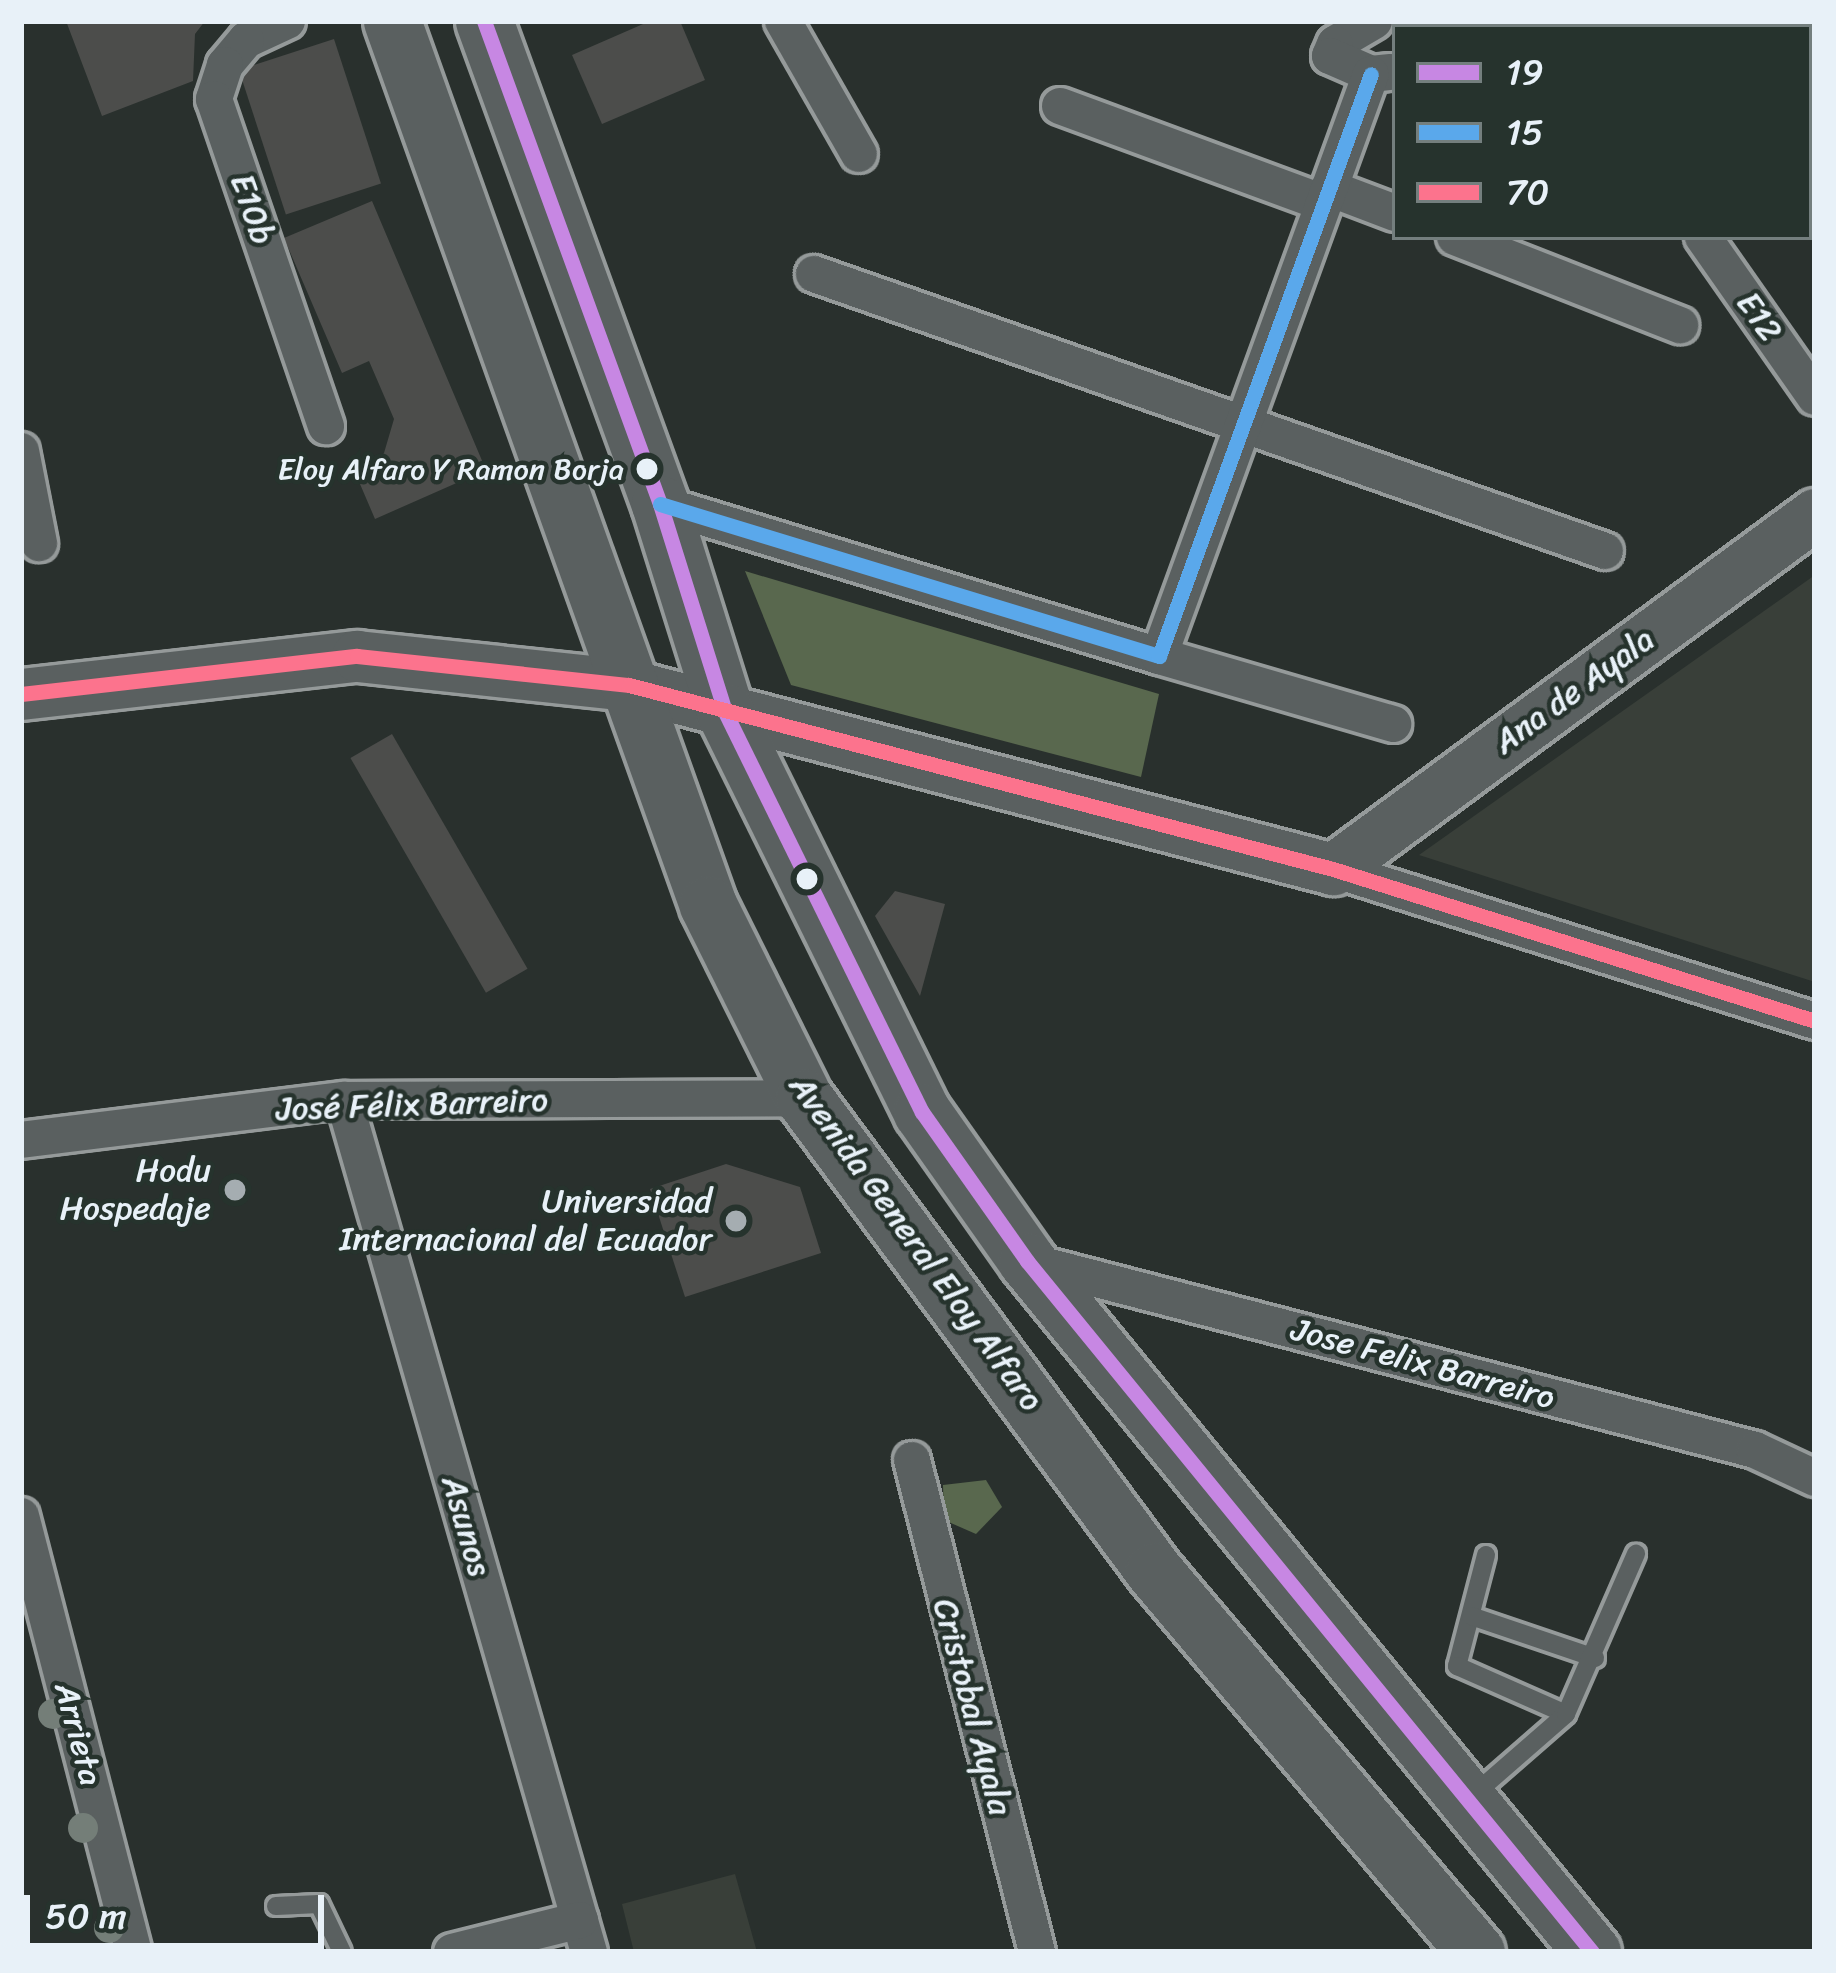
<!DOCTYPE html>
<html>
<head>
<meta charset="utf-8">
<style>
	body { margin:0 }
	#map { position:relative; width:1836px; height:1973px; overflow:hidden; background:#29302d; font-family:Sriracha,sans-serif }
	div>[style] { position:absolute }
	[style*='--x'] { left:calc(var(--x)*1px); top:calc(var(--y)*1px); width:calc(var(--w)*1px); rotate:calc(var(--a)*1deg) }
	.built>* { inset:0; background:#393f39 }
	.green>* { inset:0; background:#59684e }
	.building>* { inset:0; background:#4c4d4b; transform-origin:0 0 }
	.roads { filter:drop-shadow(3px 0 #959a9a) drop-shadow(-3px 0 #959a9a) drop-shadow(0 3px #959a9a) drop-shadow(0 -3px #959a9a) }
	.lane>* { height:18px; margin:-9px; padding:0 9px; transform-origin:9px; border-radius:9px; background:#5a6060 }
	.street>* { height:36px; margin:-18px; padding:0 18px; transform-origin:18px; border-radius:18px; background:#5a6060 }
	.secondary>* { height:51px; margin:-25.5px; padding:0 25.5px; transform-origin:25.5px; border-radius:25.5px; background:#5a6060 }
	.primary>* { height:57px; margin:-28.5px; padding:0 28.5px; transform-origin:28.5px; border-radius:28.5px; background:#5a6060 }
	.bus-1>* { height:15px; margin:-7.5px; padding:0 7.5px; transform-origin:7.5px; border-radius:7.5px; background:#c787e3 }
	.bus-2>* { height:15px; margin:-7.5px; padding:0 7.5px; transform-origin:7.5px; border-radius:7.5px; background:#5aa8eb }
	.bus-3>* { height:15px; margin:-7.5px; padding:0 7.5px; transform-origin:7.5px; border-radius:7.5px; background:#fc738d }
	.trees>* { width:30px; height:30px; margin:-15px; border-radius:50%; background:#747e78 }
	.dots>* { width:33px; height:33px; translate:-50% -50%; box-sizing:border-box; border:6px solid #26332d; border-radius:50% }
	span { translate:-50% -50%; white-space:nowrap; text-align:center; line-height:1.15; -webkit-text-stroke:9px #26332d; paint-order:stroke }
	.bus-label { font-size:30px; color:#e8f1f8 }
	.right { translate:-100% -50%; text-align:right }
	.street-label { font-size:33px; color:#e8f1f8 }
	.poi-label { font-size:33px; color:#e8f1f8 }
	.frame { position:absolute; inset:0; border:24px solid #e8f1f8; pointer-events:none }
	.legend { position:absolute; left:1392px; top:24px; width:420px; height:216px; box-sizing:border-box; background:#26332d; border:3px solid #747f7e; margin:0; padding:15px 21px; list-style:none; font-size:36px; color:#e8f1f8 }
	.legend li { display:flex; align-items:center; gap:24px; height:60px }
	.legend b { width:60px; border:3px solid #747f7e }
	.scale { position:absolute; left:24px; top:1895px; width:300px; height:54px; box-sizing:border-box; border:6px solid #e8f1f8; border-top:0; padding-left:15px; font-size:36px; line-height:42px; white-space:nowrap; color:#e8f1f8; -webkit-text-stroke:9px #26332d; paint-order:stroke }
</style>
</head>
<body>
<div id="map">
	<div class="built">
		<i style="clip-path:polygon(1815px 575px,1815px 982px,1419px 855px)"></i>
		<i style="clip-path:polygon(735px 1874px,757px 1952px,634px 1952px,622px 1904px)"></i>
	</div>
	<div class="green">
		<i style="clip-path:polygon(745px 571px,1159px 694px,1141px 777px,791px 685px)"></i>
		<i style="clip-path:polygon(986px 1480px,1002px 1507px,976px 1534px,944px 1520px,943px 1485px)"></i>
	</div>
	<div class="building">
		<i style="clip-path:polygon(66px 21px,205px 21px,195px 34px,193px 81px,102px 116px)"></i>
		<i style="clip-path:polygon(650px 21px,680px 21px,705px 80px,602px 124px,572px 55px)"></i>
		<i style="left:334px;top:39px;width:152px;height:100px;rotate:72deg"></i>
		<i style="clip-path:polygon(372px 201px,486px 470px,375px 519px,360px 484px,384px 453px,394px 419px,369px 361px,342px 373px,284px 238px)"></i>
		<i style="left:392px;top:734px;width:271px;height:48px;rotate:60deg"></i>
		<i style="clip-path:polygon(895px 891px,945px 904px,920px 996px,875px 916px)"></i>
		<i style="clip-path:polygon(726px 1164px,800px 1187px,821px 1253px,685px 1297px,650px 1189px)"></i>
	</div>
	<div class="roads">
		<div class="lane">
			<i style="--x:1486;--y:1555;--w:115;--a:104.6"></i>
			<i style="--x:1457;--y:1666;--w:119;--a:23.8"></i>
			<i style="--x:1471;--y:1616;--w:131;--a:18.7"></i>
			<i style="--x:1471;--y:1797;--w:126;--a:-41.1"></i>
			<i style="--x:1566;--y:1714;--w:175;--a:-66.4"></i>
			<i style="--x:276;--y:1906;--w:43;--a:-2.7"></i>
			<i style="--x:319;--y:1904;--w:53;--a:64.4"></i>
		</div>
		<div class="street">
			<i style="--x:287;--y:21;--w:45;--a:155.1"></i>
			<i style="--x:246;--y:40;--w:33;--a:130"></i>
			<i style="--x:225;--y:65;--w:36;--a:108"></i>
			<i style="--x:214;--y:99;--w:346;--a:71.1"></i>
			<i style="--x:783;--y:21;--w:153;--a:60.3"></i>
			<i style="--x:1374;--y:21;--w:45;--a:149.5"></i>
			<i style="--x:1335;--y:44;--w:13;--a:113"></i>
			<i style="--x:1330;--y:56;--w:45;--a:23.7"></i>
			<i style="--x:1371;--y:74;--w:20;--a:-6"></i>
			<i style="--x:1551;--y:21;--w:8;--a:50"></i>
			<i style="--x:1060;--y:106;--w:280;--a:20.2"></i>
			<i style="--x:1329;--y:188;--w:71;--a:20.7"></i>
			<i style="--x:1455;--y:237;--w:242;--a:21.4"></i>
			<i style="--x:1703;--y:237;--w:195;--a:55"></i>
			<i style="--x:814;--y:274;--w:838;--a:19.3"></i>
			<i style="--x:21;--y:451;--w:94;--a:78.9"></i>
			<i style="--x:660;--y:504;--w:522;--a:16.94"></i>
			<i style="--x:1159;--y:656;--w:619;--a:-69.99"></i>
			<i style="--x:1159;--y:656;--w:244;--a:16.2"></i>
			<i style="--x:1333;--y:869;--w:505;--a:17.5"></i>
			<i style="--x:344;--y:1100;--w:887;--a:73.96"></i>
			<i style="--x:21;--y:1140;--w:325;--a:-7.1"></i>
			<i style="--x:344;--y:1100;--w:460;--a:-0.2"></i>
			<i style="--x:1027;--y:1261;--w:752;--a:14.55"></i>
			<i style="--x:1755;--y:1450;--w:66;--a:25"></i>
			<i style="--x:912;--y:1460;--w:508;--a:75.74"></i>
			<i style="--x:21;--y:1516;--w:450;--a:75.5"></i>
			<i style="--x:452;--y:1952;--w:132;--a:-14"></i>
		</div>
		<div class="secondary">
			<i style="--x:21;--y:694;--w:338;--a:-6.5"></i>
			<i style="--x:357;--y:656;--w:274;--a:6.1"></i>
			<i style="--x:629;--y:685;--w:728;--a:14.65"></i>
			<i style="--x:1333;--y:869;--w:599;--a:-36.37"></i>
		</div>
		<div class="primary">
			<i style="--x:392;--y:21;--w:939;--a:70.33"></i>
			<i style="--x:708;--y:905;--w:216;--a:63.6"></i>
			<i style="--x:804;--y:1098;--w:588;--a:53.5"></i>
			<i style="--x:1154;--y:1571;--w:499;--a:49.8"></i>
			<i style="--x:484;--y:21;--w:514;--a:69.98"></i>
			<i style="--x:660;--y:504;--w:218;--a:72.6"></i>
			<i style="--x:725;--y:712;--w:446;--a:63.8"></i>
			<i style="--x:922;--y:1112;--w:182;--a:54.8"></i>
			<i style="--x:1027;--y:1261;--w:893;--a:50.73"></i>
		</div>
	</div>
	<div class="bus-1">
		<i style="--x:484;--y:21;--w:514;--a:69.98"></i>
		<i style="--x:660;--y:504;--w:218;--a:72.6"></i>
		<i style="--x:725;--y:712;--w:446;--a:63.8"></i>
		<i style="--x:922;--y:1112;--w:182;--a:54.8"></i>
		<i style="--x:1027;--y:1261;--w:893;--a:50.73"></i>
	</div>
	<div class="bus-2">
		<i style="--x:660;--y:504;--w:522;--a:16.94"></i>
		<i style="--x:1159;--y:656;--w:619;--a:-69.99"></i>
	</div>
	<div class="bus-3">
		<i style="--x:21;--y:694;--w:338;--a:-6.5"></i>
		<i style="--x:357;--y:656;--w:274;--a:6.1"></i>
		<i style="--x:629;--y:685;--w:728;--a:14.65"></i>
		<i style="--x:1333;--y:869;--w:505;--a:17.5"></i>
	</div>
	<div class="trees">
		<i style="left:53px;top:1714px"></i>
		<i style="left:83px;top:1828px"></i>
		<i style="left:109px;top:1928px"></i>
	</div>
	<div class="dots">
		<i style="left:647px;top:469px;background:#e8f1f8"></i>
		<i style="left:807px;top:879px;background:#e8f1f8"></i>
		<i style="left:235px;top:1190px;background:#a5adb1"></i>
		<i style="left:736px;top:1221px;background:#a5adb1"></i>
	</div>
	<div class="bus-label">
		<span class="right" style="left:624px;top:469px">Eloy Alfaro Y Ramon Borja</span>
	</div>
	<div class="street-label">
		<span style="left:252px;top:209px;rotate:71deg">E10b</span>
		<span style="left:1759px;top:317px;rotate:55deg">E12</span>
		<span style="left:1574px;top:691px;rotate:-36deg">Ana de Ayala</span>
		<span style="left:412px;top:1105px;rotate:-2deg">José Félix Barreiro</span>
		<span style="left:916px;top:1243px;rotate:54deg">Avenida General Eloy Alfaro</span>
		<span style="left:1423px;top:1364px;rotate:15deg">Jose Felix Barreiro</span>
		<span style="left:466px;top:1526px;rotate:74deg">Asunos</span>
		<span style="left:972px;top:1707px;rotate:75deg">Cristobal Ayala</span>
		<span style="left:78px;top:1734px;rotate:75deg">Arrieta</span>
	</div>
	<div class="poi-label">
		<span class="right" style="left:211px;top:1190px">Hodu<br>Hospedaje</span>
		<span class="right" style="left:712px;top:1221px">Universidad<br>Internacional del Ecuador</span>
	</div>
	<div class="frame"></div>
	<ul class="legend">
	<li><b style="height:15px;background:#c787e3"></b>19</li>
	<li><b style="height:15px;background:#5aa8eb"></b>15</li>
	<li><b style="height:15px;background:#fc738d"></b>70</li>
	</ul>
	<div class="scale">50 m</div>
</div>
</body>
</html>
